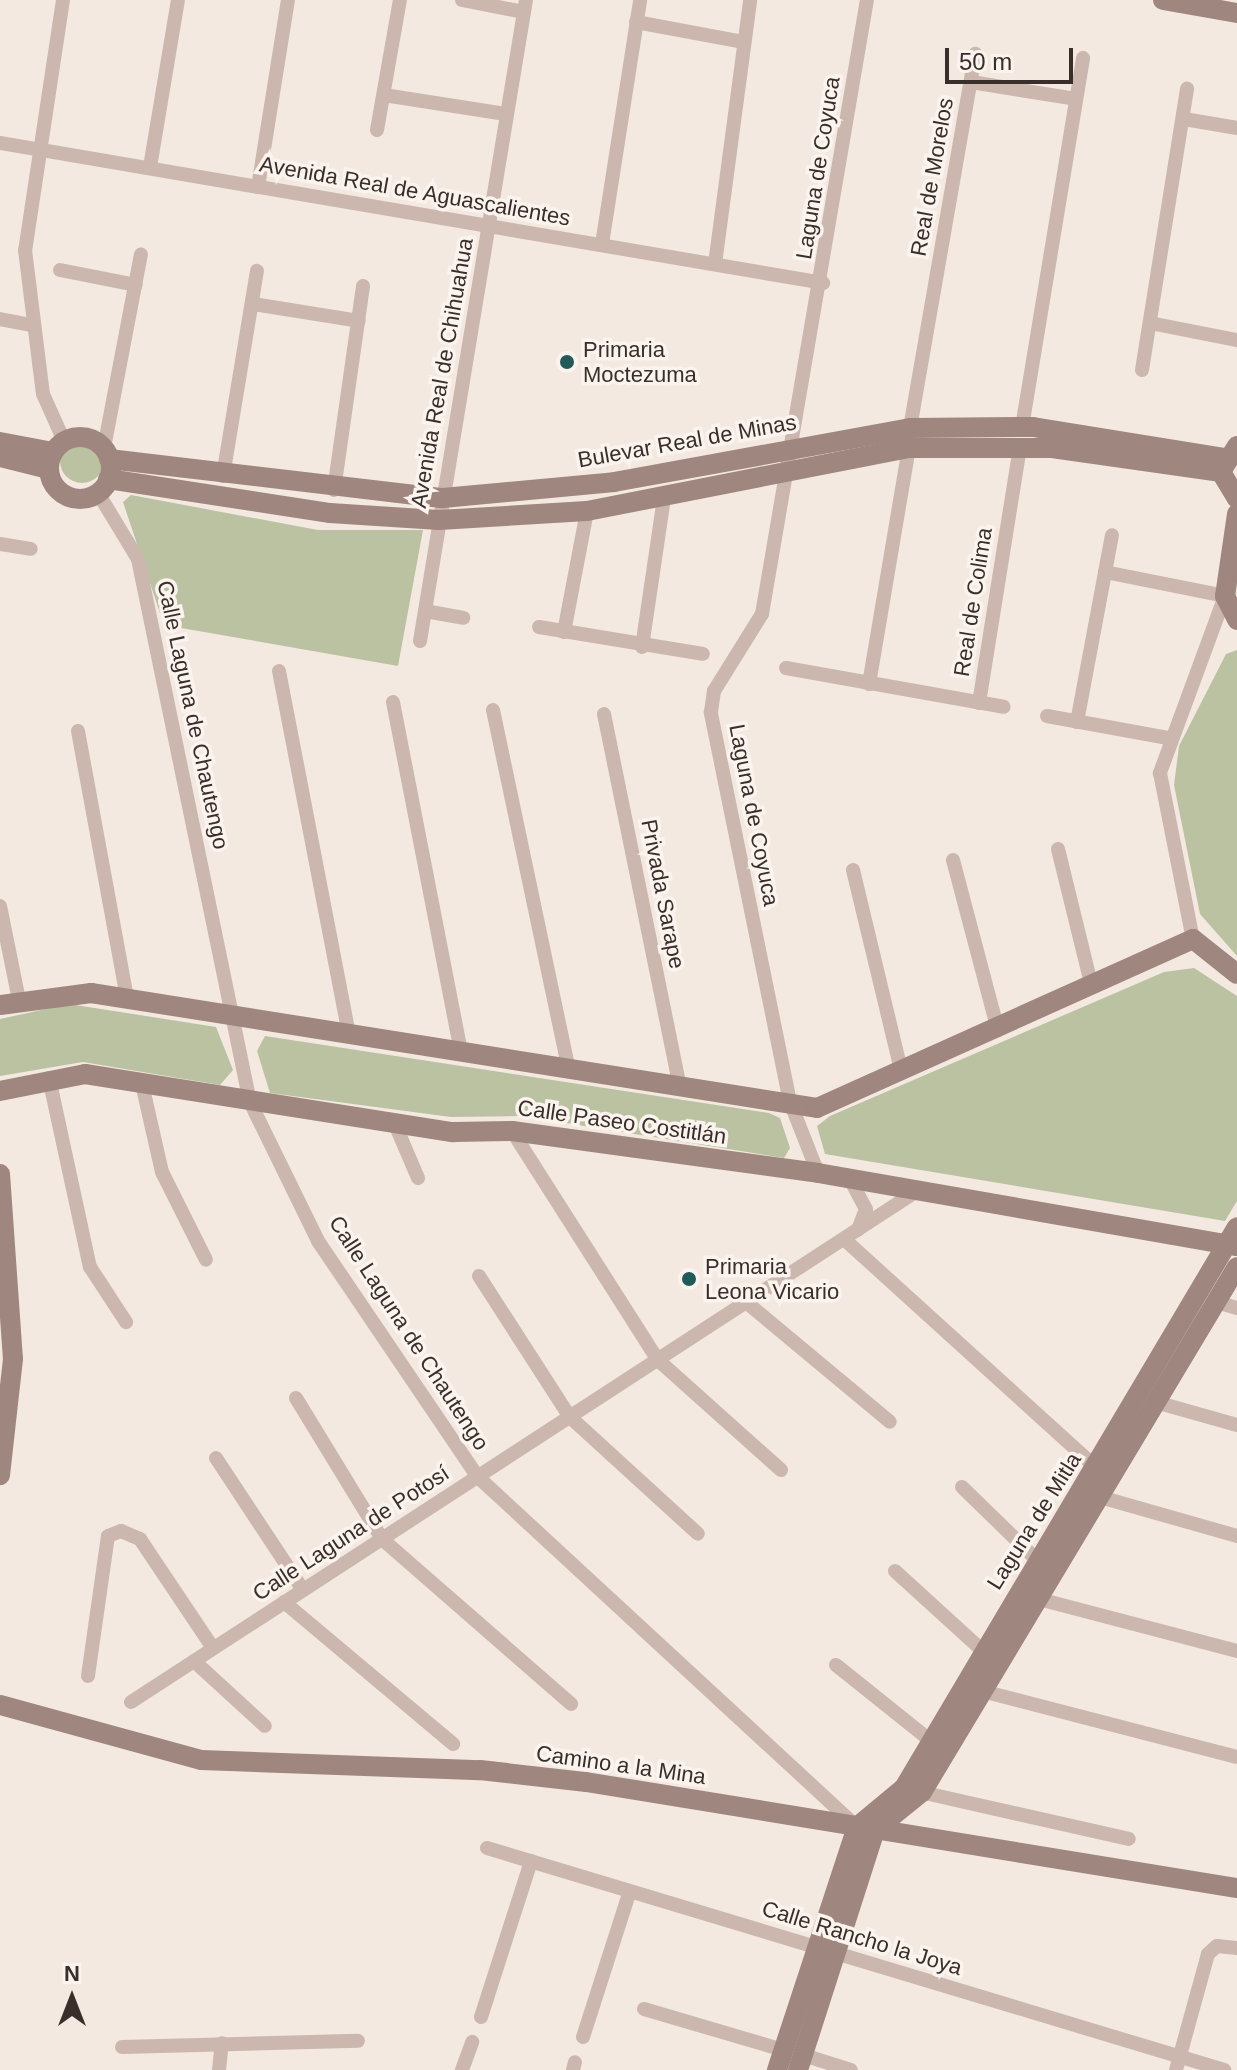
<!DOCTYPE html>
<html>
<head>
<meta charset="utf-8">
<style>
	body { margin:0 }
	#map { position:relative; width:1237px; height:2070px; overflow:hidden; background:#f3e9e1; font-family:Arial,sans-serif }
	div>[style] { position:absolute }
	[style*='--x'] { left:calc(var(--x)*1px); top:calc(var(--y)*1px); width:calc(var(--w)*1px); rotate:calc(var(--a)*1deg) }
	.green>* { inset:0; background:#bbc2a1 }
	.round { border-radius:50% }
	.street>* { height:14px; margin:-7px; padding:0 7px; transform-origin:7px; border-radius:7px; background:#cbb7ad }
	.secondary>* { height:20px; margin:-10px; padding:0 10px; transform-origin:10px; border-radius:10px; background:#9f867e }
	.secondary>.ring { margin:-10px; padding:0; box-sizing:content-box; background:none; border:20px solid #9f867e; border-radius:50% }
	.dots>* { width:22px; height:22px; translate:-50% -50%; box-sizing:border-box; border:4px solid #faf3ee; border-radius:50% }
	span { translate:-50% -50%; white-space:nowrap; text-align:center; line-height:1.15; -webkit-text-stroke:7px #faf3ee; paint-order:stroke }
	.street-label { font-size:22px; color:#3a2e2b }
	.poi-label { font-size:22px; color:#3a2e2b }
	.left { translate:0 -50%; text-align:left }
	.north { position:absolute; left:32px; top:1958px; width:80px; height:80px; -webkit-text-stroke:6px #faf3ee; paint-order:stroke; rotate:0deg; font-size:22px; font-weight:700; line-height:32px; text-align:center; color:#3a2e2b }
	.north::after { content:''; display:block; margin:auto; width:28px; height:36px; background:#3a2e2b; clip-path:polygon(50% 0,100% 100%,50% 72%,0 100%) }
	.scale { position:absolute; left:945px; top:48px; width:128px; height:36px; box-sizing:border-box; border:4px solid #3a2e2b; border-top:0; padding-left:10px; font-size:24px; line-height:28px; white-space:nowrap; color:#3a2e2b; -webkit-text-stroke:6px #faf3ee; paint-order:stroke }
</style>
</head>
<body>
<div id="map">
	<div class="green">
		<i class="round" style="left:60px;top:439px;width:44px;height:44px"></i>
		<i style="clip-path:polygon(131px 495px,318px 530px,423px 530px,398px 666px,164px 625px,123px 502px)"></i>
		<i style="clip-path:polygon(1237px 650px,1237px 956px,1200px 914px,1174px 785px,1179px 746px,1226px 654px)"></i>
		<i style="clip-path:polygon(1194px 968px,1237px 996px,1237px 1201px,1225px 1221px,825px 1154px,817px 1126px,830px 1116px,1164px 972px)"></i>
		<i style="clip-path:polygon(69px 1004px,216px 1027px,233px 1070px,220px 1085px,83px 1062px,0 1076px,0 1019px)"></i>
		<i style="clip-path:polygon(265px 1036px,769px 1113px,780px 1118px,790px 1148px,784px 1158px,522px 1116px,451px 1117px,270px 1093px,257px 1051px)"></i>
	</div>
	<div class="street">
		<i style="--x:63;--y:0;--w:253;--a:98.6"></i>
		<i style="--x:25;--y:250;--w:145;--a:82.9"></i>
		<i style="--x:43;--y:394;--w:51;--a:65.9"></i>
		<i style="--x:462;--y:0;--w:63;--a:11"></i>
		<i style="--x:636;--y:22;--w:110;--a:10.5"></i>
		<i style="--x:971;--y:82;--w:106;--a:9.2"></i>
		<i style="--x:384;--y:95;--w:123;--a:8.9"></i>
		<i style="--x:1184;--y:119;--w:54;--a:9.6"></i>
		<i style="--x:377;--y:130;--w:132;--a:-80"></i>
		<i style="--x:0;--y:143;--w:835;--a:9.65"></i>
		<i style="--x:150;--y:167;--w:169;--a:-80.5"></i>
		<i style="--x:258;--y:187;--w:189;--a:-80.9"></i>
		<i style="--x:602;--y:244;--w:247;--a:-81.1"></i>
		<i style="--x:715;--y:264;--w:266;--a:-82.4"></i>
		<i style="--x:60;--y:270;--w:77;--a:11.2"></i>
		<i style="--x:253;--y:304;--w:107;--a:9.1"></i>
		<i style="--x:0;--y:319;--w:31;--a:11"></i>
		<i style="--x:1150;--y:323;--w:89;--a:11.1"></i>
		<i style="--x:1142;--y:370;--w:285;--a:-80.9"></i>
		<i style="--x:1022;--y:427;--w:374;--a:-80.6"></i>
		<i style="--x:910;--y:428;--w:380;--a:-80.1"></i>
		<i style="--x:104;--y:448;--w:197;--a:-79.2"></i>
		<i style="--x:223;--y:476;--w:208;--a:-80.6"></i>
		<i style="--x:334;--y:490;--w:206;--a:-81.9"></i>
		<i style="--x:98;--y:493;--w:77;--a:58.8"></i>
		<i style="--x:138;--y:559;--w:554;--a:78.35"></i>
		<i style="--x:250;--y:1102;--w:155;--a:63.9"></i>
		<i style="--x:318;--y:1241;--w:285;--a:55.9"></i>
		<i style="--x:478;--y:1477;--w:516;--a:42.72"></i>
		<i style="--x:0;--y:544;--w:31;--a:9"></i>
		<i style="--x:1105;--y:572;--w:122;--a:11.3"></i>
		<i style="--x:1225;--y:596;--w:189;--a:110.2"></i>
		<i style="--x:1160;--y:773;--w:169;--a:78.8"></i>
		<i style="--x:425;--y:611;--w:39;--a:10"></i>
		<i style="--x:539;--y:627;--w:166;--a:9.3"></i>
		<i style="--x:564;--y:632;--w:123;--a:-79.2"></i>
		<i style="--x:420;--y:641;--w:650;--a:-80.61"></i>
		<i style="--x:642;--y:647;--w:151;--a:-81.6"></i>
		<i style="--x:786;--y:668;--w:221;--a:10.1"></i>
		<i style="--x:279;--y:671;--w:367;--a:79.1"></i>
		<i style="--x:869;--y:684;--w:239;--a:-80.4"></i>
		<i style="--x:393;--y:702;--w:350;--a:79"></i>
		<i style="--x:979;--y:703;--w:260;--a:-80.9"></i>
		<i style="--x:493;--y:710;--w:365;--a:78.1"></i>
		<i style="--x:604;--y:714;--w:378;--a:78.5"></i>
		<i style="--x:1047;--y:716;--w:123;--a:10.3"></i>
		<i style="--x:1077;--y:722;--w:190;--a:-79.4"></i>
		<i style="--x:78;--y:731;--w:272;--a:79.6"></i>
		<i style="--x:1058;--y:849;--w:142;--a:76.2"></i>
		<i style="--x:953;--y:860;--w:176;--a:75.2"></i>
		<i style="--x:853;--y:870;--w:206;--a:76.5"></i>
		<i style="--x:0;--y:906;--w:96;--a:78.6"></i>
		<i style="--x:49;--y:1078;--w:193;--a:77.8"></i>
		<i style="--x:90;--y:1267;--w:66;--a:56.8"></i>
		<i style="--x:142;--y:1084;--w:90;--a:77.2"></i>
		<i style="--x:162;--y:1172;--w:98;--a:63.4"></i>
		<i style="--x:394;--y:1122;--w:61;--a:66.8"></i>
		<i style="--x:512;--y:1131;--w:272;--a:57.5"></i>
		<i style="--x:658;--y:1360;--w:165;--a:41.8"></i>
		<i style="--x:818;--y:1173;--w:76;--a:-111.5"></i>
		<i style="--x:790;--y:1102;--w:398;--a:-101.5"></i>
		<i style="--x:711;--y:712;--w:21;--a:-82"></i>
		<i style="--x:714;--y:691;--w:91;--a:-58.1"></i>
		<i style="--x:762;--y:614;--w:623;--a:-80.3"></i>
		<i style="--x:851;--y:1181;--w:32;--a:62"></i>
		<i style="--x:866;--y:1209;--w:22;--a:111"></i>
		<i style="--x:844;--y:1239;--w:348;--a:42.2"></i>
		<i style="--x:479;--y:1276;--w:168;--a:57.2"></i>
		<i style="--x:570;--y:1417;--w:173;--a:42.4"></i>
		<i style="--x:746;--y:1302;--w:187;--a:39.8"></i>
		<i style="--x:1216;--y:1302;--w:22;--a:16"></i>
		<i style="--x:296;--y:1398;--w:165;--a:58.6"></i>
		<i style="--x:382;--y:1539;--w:251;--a:41.1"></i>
		<i style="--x:1159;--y:1403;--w:81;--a:15.8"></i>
		<i style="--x:216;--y:1458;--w:158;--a:56.6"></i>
		<i style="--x:962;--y:1487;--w:105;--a:44.2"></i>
		<i style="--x:1093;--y:1495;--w:150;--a:15.9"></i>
		<i style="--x:895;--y:1571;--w:119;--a:42.3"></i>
		<i style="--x:1035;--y:1598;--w:209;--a:14.7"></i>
		<i style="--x:284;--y:1602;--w:221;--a:40"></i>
		<i style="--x:194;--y:1661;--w:96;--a:42.5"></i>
		<i style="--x:836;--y:1665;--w:123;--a:38.7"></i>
		<i style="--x:88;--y:1676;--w:141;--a:-81.9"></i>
		<i style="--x:108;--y:1536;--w:14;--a:-21"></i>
		<i style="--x:121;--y:1531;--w:21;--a:23"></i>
		<i style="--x:140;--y:1539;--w:131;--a:56.2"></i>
		<i style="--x:982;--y:1691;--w:263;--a:14.5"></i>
		<i style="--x:131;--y:1702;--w:938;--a:-33.03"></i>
		<i style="--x:916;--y:1791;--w:218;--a:12.7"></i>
		<i style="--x:487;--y:1848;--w:770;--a:16.76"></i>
		<i style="--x:644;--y:2009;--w:145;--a:16.4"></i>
		<i style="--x:481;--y:2017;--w:164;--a:-72.2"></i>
		<i style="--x:583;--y:2037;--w:153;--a:-72.2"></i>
		<i style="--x:122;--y:2047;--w:236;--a:-1.5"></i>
		<i style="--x:803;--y:2055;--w:50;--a:17.4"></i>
		<i style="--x:219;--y:2070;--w:27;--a:-84"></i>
		<i style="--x:462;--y:2070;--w:30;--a:-70"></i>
		<i style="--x:573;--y:2070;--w:8;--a:-76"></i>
		<i style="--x:1176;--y:2070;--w:120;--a:-74.6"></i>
		<i style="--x:1208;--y:1954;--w:12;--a:-42"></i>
		<i style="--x:1217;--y:1946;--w:20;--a:6"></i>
	</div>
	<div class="secondary">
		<i style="--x:1163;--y:0;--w:75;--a:10"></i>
		<i class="ring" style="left:49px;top:437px;width:42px;height:42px"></i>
		<i style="--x:0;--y:442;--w:54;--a:10.7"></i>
		<i style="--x:1237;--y:446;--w:31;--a:122"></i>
		<i style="--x:1221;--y:472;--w:31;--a:59"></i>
		<i style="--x:0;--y:457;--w:50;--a:13.8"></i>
		<i style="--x:109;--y:459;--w:336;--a:6.7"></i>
		<i style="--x:443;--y:498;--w:172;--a:-5.3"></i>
		<i style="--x:614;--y:482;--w:301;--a:-10.3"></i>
		<i style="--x:910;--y:428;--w:123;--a:-0.5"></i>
		<i style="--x:1033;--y:427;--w:193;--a:9.2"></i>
		<i style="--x:108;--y:479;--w:225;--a:8.7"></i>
		<i style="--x:330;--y:513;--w:109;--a:3.7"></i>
		<i style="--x:439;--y:520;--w:148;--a:-3.5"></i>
		<i style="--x:587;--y:511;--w:328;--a:-11.1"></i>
		<i style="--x:909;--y:448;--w:143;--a:0"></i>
		<i style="--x:1052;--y:448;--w:171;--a:8.1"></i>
		<i style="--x:1237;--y:514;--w:83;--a:98.3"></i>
		<i style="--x:1225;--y:596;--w:27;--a:63"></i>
		<i style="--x:0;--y:1005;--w:92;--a:-7.5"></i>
		<i style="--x:91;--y:993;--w:735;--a:9"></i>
		<i style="--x:817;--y:1108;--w:412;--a:-24.2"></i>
		<i style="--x:1193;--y:939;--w:56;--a:38.5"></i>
		<i style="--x:0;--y:1091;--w:87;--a:-11.3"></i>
		<i style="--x:85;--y:1074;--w:373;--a:9"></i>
		<i style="--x:453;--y:1132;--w:59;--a:-1"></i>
		<i style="--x:512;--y:1131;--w:309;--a:7.8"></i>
		<i style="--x:818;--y:1173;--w:425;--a:9.9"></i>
		<i style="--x:0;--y:1174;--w:185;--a:86"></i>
		<i style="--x:13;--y:1359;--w:117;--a:96.4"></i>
		<i style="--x:0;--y:1705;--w:208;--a:15.3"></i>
		<i style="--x:201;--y:1760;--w:279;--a:2.1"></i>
		<i style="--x:480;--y:1770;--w:107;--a:6.5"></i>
		<i style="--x:586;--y:1782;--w:660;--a:9.25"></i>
		<i style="--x:777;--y:2070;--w:256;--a:-71.8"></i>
		<i style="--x:857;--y:1827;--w:61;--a:-39.7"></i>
		<i style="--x:904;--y:1788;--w:652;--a:-59.31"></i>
		<i style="--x:798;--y:2070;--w:252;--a:-72.2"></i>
		<i style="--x:875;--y:1830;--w:60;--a:-39"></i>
		<i style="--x:922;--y:1792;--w:612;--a:-59.04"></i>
	</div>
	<div class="dots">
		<i style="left:567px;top:362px;background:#215b58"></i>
		<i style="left:689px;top:1279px;background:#215b58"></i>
	</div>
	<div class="street-label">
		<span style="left:818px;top:168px;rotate:-81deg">Laguna de Coyuca</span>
		<span style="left:932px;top:177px;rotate:-80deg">Real de Morelos</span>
		<span style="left:415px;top:191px;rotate:10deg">Avenida Real de Aguascalientes</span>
		<span style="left:442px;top:373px;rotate:-80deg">Avenida Real de Chihuahua</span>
		<span style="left:687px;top:441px;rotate:-10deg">Bulevar Real de Minas</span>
		<span style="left:973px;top:602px;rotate:-81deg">Real de Colima</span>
		<span style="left:193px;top:715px;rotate:78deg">Calle Laguna de Chautengo</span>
		<span style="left:754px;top:815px;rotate:79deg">Laguna de Coyuca</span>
		<span style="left:663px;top:894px;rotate:79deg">Privada Sarape</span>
		<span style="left:622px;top:1122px;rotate:8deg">Calle Paseo Costitlán</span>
		<span style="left:409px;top:1333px;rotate:57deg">Calle Laguna de Chautengo</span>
		<span style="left:1034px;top:1521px;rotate:-58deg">Laguna de Mitla</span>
		<span style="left:351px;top:1533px;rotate:-33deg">Calle Laguna de Potosí</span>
		<span style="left:621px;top:1765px;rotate:8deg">Camino a la Mina</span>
		<span style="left:862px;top:1938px;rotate:17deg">Calle Rancho la Joya</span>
	</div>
	<div class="poi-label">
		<span class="left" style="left:583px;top:362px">Primaria<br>Moctezuma</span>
		<span class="left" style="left:705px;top:1279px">Primaria<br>Leona Vicario</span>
	</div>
	<div class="north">N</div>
	<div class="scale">50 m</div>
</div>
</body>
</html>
